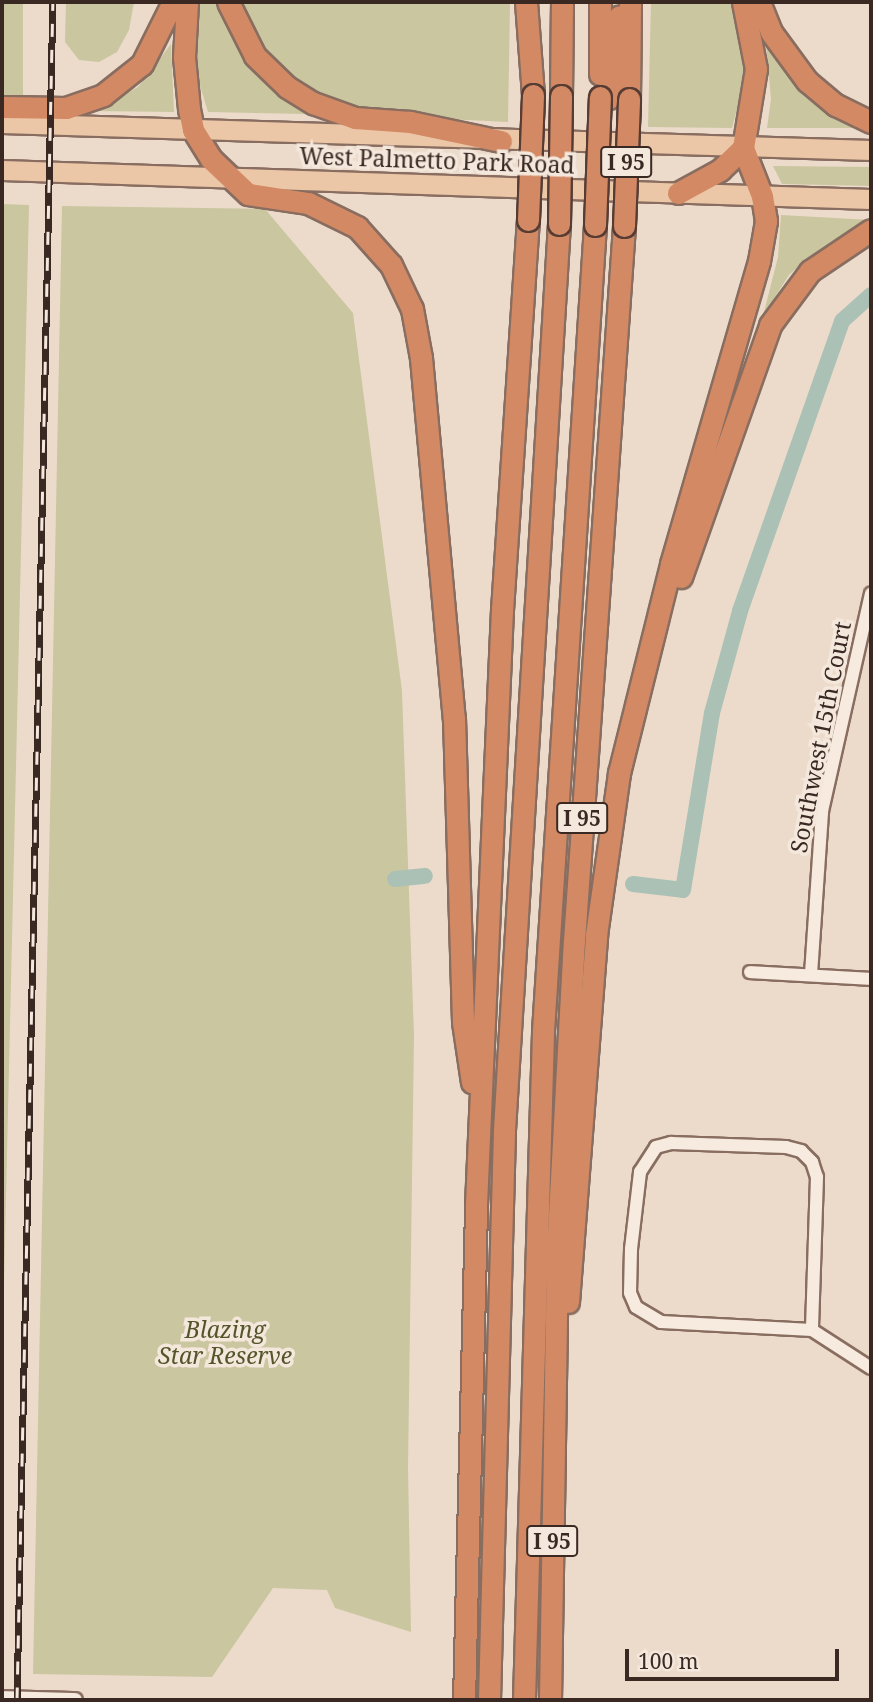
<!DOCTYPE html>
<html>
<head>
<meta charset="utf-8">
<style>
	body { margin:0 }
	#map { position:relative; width:873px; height:1702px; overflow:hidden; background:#ecdbcb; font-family:"Noto Serif",serif }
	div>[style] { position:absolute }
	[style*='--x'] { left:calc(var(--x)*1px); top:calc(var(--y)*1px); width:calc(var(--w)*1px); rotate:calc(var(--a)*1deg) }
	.green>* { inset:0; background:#cac6a0; transform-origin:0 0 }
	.canal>* { height:16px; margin:-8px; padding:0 8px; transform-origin:8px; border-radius:8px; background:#abc1b6 }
	.roads { filter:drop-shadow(2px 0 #886d60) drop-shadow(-2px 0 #886d60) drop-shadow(0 2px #886d60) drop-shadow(0 -2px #886d60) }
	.minor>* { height:12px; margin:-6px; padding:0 6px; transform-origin:6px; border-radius:6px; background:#f7eade }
	.tertiary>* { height:14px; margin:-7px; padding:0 7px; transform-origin:7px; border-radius:7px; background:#f7eade }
	.primary>* { height:19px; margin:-9.5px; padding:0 9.5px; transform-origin:9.5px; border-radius:9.5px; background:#ebc7a7 }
	.motorway>* { height:21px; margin:-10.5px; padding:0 10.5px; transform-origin:10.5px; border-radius:10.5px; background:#d38a64 }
	.rail>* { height:7px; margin-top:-3.5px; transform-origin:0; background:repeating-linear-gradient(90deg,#f4e7db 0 13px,#3a2923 0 26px); box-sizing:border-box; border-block:2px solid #3a2923 }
	.bridges { filter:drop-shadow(2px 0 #573c34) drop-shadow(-2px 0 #573c34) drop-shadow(0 2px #573c34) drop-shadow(0 -2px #573c34) }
	.motorway-bridge>* { height:21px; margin:-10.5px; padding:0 10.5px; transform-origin:10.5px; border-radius:10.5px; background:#d38a64 }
	span { translate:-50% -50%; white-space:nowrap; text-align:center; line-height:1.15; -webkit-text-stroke:7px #f4e7db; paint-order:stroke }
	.shield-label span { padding:2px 5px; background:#f4e7db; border:2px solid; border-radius:5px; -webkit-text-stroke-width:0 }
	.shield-label { font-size:21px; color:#3a2923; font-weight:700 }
	.street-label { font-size:23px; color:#3a2923 }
	.park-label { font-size:23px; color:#54552b; font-style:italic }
	.frame { position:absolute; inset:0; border:4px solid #3a2923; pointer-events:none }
	.scale { position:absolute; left:625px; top:1649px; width:214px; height:32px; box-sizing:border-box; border:4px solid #3a2923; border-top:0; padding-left:9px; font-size:21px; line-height:24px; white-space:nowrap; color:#3a2923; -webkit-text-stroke:5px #f4e7db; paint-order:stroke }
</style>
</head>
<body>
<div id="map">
	<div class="green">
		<i style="left:2px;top:2px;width:21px;height:93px"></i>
		<i style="clip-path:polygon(66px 2px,134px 2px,129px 30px,117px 52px,99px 62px,79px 60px,65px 42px)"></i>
		<i style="clip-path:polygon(198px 2px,221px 2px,242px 54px,277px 95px,306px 114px,208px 112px,195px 69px)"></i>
		<i style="clip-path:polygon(238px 2px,510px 2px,508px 122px,385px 116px,325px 101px,265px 60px)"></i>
		<i style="clip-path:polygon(651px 2px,732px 2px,745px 78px,732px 128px,648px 127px)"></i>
		<i style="clip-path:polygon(766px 43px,808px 96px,859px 128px,767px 128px,771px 99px)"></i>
		<i style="clip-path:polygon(171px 44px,174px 112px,94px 111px,138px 87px)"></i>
		<i style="clip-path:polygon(773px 166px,871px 167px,871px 186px,782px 184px)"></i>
		<i style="clip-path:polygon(2px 204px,29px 205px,2px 1371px)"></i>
		<i style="clip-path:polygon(62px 206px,265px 209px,353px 313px,402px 691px,414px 1036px,408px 1468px,411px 1632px,335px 1608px,327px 1590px,273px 1588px,212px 1677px,33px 1674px)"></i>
		<i style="clip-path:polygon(781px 215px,871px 220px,807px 258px,789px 275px,763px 316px,778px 257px)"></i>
	</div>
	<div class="canal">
		<i style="--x:395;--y:879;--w:30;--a:-6"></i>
		<i style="--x:633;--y:884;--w:50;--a:6.8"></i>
		<i style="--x:683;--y:890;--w:179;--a:-80.7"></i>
		<i style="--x:712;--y:713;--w:106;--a:-74.6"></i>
		<i style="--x:740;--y:611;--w:307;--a:-70.6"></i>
		<i style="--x:842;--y:321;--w:39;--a:-42"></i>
	</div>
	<div class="roads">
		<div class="minor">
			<i style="--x:750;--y:972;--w:121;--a:3.3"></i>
			<i style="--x:811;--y:974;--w:163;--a:-86.1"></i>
			<i style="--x:822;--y:811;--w:223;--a:-77.3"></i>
			<i style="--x:671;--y:1143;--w:115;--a:2"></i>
			<i style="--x:786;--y:1147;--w:16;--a:15"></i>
			<i style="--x:801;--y:1151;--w:16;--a:45"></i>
			<i style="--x:812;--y:1162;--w:16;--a:72"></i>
			<i style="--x:817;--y:1177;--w:153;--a:91.9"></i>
			<i style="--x:812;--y:1330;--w:151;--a:-177"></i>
			<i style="--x:661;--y:1322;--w:29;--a:-149"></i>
			<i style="--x:636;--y:1307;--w:15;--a:-113"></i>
			<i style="--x:630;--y:1293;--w:44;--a:-88.7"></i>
			<i style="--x:631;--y:1249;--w:78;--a:-83.3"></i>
			<i style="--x:640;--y:1172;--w:30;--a:-57"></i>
			<i style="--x:656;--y:1147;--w:16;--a:-15"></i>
			<i style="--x:812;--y:1330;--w:70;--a:32.8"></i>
		</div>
		<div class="tertiary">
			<i style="--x:2;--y:1698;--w:73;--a:1.6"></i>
		</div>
		<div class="primary">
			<i style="--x:2;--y:123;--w:869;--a:1.78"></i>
			<i style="--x:2;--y:170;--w:869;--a:1.91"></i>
		</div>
		<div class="motorway">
			<i style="--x:187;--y:2;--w:55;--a:93.1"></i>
			<i style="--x:184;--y:57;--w:52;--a:84.5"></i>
			<i style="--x:189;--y:109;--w:21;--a:79"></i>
			<i style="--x:193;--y:130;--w:34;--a:58"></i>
			<i style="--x:211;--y:159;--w:51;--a:43.4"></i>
			<i style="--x:248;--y:194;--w:61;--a:8.5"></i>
			<i style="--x:308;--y:203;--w:55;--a:26.1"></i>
			<i style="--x:357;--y:227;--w:51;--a:48.2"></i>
			<i style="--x:391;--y:265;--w:49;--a:64.5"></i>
			<i style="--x:412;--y:309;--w:50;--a:79.6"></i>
			<i style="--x:421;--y:358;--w:362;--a:84.8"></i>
			<i style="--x:454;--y:718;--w:304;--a:88.3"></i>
			<i style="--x:463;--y:1022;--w:61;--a:81.5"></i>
			<i style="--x:228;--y:2;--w:60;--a:63.4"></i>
			<i style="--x:255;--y:56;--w:45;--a:44.1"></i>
			<i style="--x:287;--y:87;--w:31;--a:32"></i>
			<i style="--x:313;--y:103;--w:45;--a:19.7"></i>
			<i style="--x:355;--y:118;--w:55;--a:4.2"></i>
			<i style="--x:410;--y:122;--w:93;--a:11.8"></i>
			<i style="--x:526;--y:2;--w:93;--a:85.7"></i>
			<i style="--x:600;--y:2;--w:72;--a:90"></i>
			<i style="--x:759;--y:2;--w:32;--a:68"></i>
			<i style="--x:771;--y:32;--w:61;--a:53.7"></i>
			<i style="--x:807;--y:81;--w:38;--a:40"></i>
			<i style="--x:836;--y:105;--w:39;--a:26"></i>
			<i style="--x:561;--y:96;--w:94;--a:-89.4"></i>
			<i style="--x:609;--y:98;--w:82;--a:-83"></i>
			<i style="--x:629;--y:99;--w:97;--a:-89.4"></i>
			<i style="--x:2;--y:107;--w:64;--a:0.9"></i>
			<i style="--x:66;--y:108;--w:39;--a:-19"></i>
			<i style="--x:103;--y:95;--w:50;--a:-38.5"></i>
			<i style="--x:142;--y:64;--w:69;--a:-63.4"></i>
			<i style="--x:678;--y:193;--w:48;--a:-28.7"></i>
			<i style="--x:720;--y:170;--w:32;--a:-44"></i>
			<i style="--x:743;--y:148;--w:80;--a:-80.7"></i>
			<i style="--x:756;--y:69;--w:68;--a:-101"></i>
			<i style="--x:681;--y:577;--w:267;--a:-70.5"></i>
			<i style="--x:770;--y:325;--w:67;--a:-53.5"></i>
			<i style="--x:810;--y:271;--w:73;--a:-33.9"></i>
			<i style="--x:568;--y:1302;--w:368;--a:-85.6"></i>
			<i style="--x:596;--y:935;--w:164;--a:-81.9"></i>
			<i style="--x:619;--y:773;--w:215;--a:-76"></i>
			<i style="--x:671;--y:564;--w:316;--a:-73.8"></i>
			<i style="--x:759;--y:261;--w:41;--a:-80.1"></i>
			<i style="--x:766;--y:221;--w:25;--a:-99"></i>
			<i style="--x:762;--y:196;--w:52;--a:-111.6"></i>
			<i style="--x:464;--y:1700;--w:495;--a:-88.6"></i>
			<i style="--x:476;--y:1205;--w:596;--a:-87.5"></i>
			<i style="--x:502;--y:610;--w:391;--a:-86.2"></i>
			<i style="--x:489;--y:1700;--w:570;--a:-88.49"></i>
			<i style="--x:504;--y:1130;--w:908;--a:-86.53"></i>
			<i style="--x:524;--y:1700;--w:669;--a:-88.37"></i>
			<i style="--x:543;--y:1031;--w:808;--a:-86.31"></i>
			<i style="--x:550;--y:1700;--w:447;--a:-89.1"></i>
			<i style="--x:557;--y:1253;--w:312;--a:-86.9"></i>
			<i style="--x:574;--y:941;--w:717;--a:-86"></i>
		</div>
	</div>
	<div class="rail">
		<i style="--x:17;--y:1700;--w:1698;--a:-88.79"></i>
	</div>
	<div class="bridges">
		<div class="motorway-bridge">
			<i style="--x:528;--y:220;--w:125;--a:-87.7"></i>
			<i style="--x:559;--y:224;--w:128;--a:-89.1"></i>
			<i style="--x:595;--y:225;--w:128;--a:-87.8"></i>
			<i style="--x:624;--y:226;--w:127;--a:-87.7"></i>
		</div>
	</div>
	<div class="shield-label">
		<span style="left:626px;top:162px">I 95</span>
		<span style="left:582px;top:818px">I 95</span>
		<span style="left:552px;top:1541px">I 95</span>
	</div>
	<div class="street-label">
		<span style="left:437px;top:160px;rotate:2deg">West Palmetto Park Road</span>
		<span style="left:820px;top:737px;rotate:-79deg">Southwest 15th Court</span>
	</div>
	<div class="park-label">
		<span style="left:225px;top:1342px">Blazing<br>Star Reserve</span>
	</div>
	<div class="frame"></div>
	<div class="scale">100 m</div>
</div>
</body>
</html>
